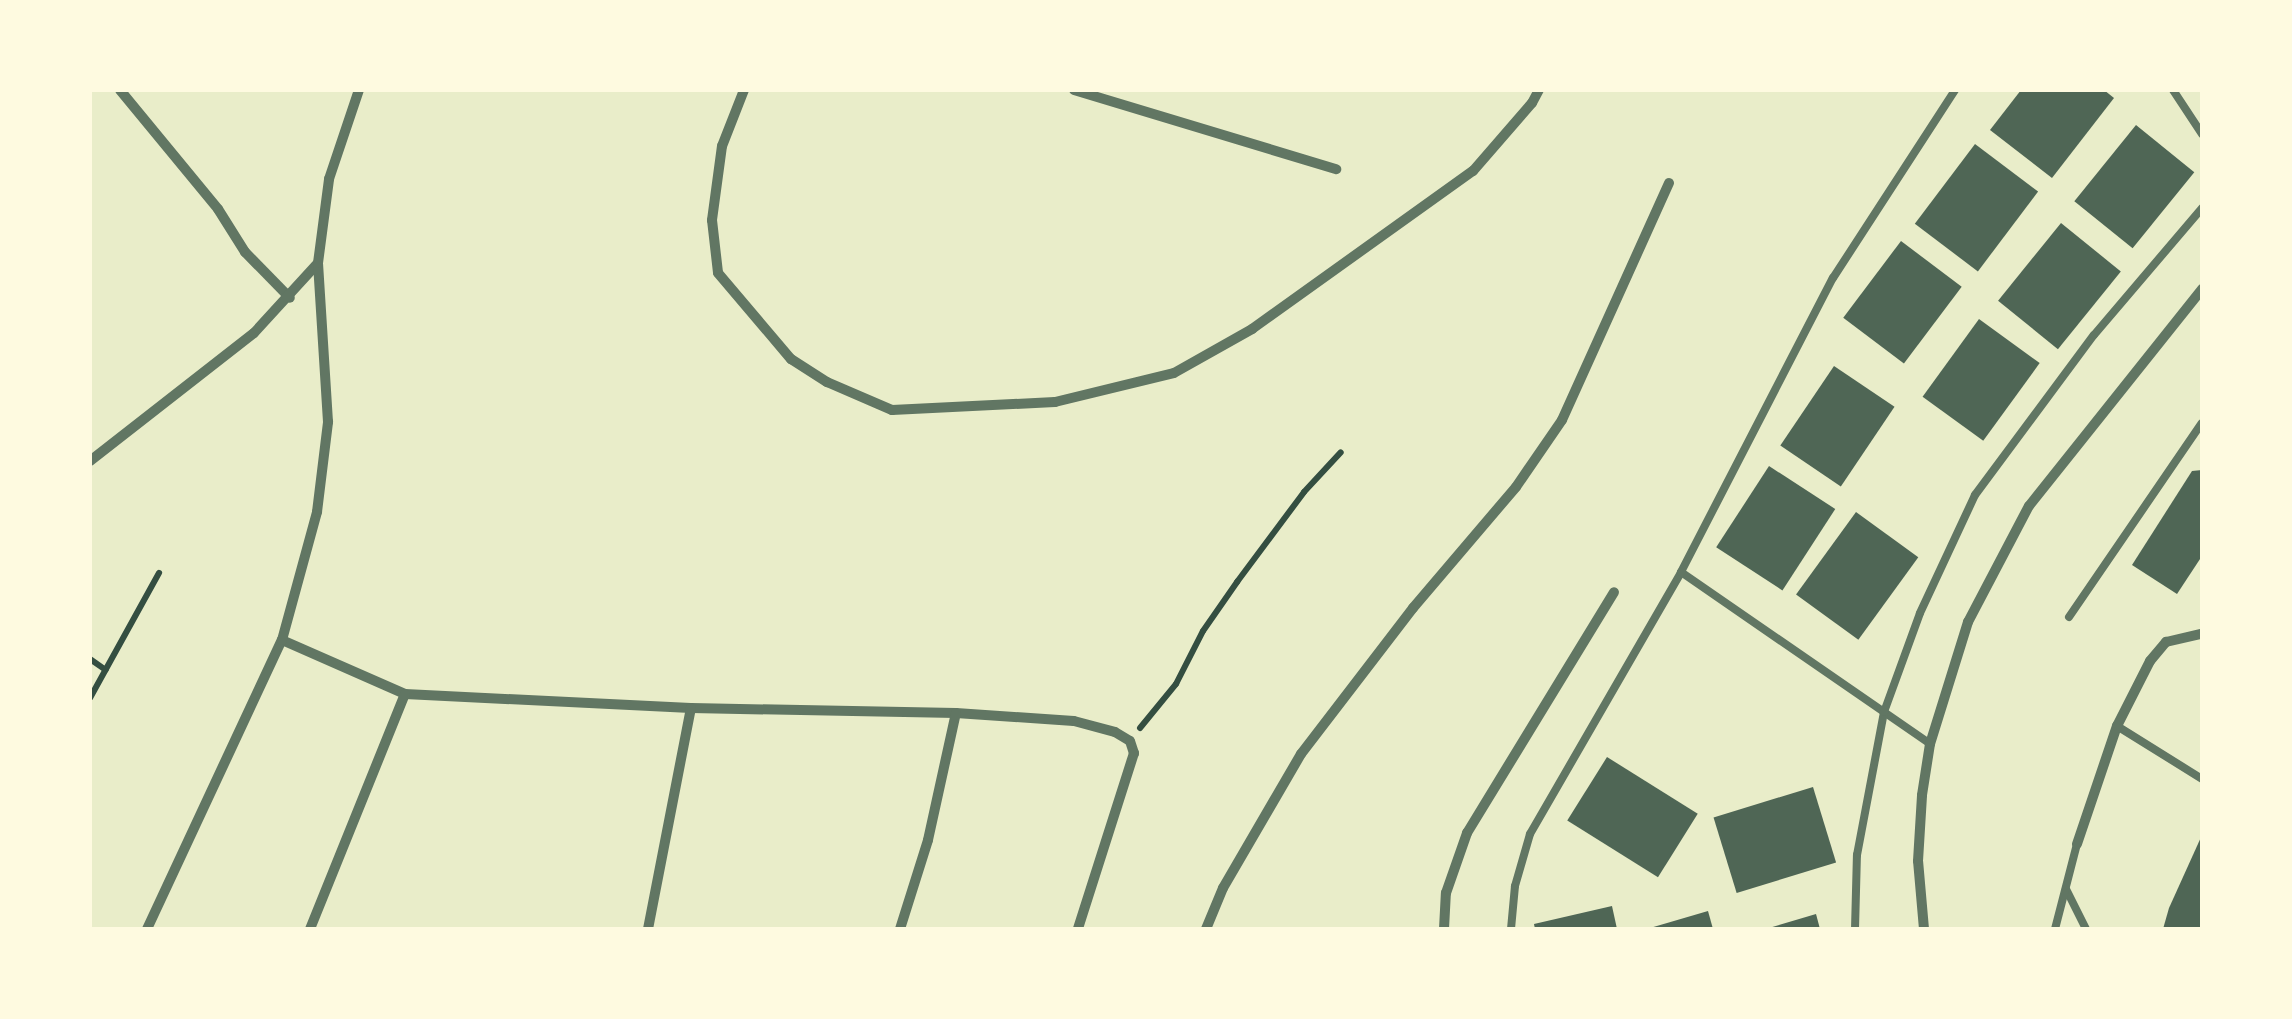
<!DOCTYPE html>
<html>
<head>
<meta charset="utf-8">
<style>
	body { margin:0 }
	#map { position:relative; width:2292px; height:1019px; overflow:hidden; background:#e9edc9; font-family:"Work Sans",sans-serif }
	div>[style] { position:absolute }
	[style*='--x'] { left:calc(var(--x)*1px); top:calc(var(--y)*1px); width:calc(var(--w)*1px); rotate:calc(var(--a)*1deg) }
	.building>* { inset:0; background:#4f6655; transform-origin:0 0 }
	.path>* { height:6px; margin:-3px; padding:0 3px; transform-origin:3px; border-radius:3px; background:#344e41 }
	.service>* { height:8px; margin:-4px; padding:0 4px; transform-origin:4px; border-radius:4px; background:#617663 }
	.minor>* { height:10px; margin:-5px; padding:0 5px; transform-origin:5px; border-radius:5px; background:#617663 }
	span { translate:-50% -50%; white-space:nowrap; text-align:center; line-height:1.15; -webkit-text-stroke:10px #fefae0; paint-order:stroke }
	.frame { position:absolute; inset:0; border:92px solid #fefae0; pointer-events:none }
</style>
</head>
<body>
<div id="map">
	<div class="building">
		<i style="clip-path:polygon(2021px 90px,2104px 90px,2114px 98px,2052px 178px,1990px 130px)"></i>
		<i style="left:2136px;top:125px;width:75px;height:98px;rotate:39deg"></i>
		<i style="left:1975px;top:144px;width:79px;height:100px;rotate:37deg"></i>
		<i style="left:2061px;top:223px;width:77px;height:100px;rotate:39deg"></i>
		<i style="left:1901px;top:241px;width:76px;height:96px;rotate:37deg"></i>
		<i style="left:1979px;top:319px;width:75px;height:96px;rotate:36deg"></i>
		<i style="left:1834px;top:366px;width:73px;height:96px;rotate:34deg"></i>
		<i style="left:1769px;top:466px;width:79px;height:97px;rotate:33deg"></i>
		<i style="clip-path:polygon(2202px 470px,2202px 556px,2177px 594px,2132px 565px,2192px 471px)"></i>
		<i style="left:1856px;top:512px;width:77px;height:102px;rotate:36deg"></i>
		<i style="left:1607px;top:757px;width:107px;height:75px;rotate:32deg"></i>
		<i style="left:1813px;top:787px;width:79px;height:104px;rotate:73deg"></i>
		<i style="clip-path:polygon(2202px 835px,2202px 929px,2163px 929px,2169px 908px)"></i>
		<i style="clip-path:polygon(1612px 906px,1617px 929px,1535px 929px,1534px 924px)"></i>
		<i style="clip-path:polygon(1708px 911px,1713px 929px,1651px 929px,1650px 928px)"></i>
		<i style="clip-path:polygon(1816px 914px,1820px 929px,1769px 929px,1769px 928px)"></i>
	</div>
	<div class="path">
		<i style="--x:90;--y:659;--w:19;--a:35"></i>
		<i style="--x:90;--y:698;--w:143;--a:-61.1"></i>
		<i style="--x:1140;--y:728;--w:57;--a:-50.7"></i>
		<i style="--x:1176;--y:684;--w:59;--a:-63"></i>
		<i style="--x:1203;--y:631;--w:60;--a:-55.2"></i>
		<i style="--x:1237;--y:582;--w:112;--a:-53.3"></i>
		<i style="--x:1304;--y:492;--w:54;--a:-47.2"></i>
	</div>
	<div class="service">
		<i style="--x:2173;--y:90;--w:53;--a:56.6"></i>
		<i style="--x:1681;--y:572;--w:303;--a:34.6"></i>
		<i style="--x:2069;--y:617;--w:235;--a:-55.6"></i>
		<i style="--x:2117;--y:726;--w:100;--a:31.9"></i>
		<i style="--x:2066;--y:889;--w:45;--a:63.4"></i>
		<i style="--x:1511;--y:929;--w:43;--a:-84.7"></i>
		<i style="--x:1515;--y:886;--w:54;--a:-73.9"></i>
		<i style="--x:1530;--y:834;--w:302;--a:-60"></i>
		<i style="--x:1681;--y:572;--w:331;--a:-62.7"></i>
		<i style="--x:1833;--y:278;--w:224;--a:-57"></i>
		<i style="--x:1855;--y:929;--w:74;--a:-88.5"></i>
		<i style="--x:1857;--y:855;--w:146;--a:-79.3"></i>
		<i style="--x:1884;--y:712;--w:105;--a:-70"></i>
		<i style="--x:1920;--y:613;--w:130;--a:-65"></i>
		<i style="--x:1975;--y:495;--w:199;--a:-53.4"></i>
		<i style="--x:2094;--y:335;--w:167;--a:-49.6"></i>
		<i style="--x:2055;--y:929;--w:88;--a:-75.5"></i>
	</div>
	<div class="minor">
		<i style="--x:120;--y:90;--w:154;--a:50.5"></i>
		<i style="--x:218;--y:209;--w:51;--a:57.9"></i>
		<i style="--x:245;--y:252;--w:64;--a:45.6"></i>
		<i style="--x:744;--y:90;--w:60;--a:111.4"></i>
		<i style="--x:722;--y:146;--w:75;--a:97.7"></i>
		<i style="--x:712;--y:220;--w:53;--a:83.5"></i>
		<i style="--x:718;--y:273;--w:113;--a:49.7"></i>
		<i style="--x:791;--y:359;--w:43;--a:32.6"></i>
		<i style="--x:827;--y:382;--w:71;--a:23.3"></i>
		<i style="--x:892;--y:410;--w:163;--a:-2.8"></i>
		<i style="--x:1055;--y:402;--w:122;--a:-13.7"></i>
		<i style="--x:1174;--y:373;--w:90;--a:-29.4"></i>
		<i style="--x:1252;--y:329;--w:272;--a:-35.6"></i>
		<i style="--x:1473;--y:171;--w:90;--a:-49.1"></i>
		<i style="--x:1532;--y:103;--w:15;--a:-62"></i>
		<i style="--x:1074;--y:90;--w:274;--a:16.8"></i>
		<i style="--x:90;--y:461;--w:208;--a:-38"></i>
		<i style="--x:254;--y:333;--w:93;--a:-47.6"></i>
		<i style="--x:282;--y:640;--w:134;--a:23.7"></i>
		<i style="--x:405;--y:694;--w:286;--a:2.8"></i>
		<i style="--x:691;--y:708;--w:265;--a:1.1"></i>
		<i style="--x:956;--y:713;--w:118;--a:3.9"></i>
		<i style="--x:1074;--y:721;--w:42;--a:15"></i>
		<i style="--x:1115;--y:732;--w:17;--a:31"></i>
		<i style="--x:1130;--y:741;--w:13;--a:72"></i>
		<i style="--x:1134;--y:753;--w:185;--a:107.7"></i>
		<i style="--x:2077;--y:844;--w:125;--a:-71.3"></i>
		<i style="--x:2117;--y:726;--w:73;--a:-63.1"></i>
		<i style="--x:2150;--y:661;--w:25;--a:-50"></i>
		<i style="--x:2166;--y:642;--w:37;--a:-13"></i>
		<i style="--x:147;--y:929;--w:319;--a:-65"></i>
		<i style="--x:282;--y:640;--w:133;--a:-74.7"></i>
		<i style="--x:317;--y:512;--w:91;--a:-83"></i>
		<i style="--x:328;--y:422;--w:159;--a:-93.6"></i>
		<i style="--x:318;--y:263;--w:85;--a:-82.5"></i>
		<i style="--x:329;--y:179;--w:94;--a:-71.4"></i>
		<i style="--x:310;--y:929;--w:253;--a:-68"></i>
		<i style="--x:648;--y:929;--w:225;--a:-79"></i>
		<i style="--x:900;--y:929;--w:93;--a:-72.5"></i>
		<i style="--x:928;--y:840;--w:130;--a:-77.6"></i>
		<i style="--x:1206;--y:929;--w:44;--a:-67.5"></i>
		<i style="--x:1223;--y:888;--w:155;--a:-59.8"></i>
		<i style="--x:1301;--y:754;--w:184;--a:-52.5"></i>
		<i style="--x:1413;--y:608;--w:159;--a:-49.6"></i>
		<i style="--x:1516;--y:487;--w:81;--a:-55.5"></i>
		<i style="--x:1562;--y:420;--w:260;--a:-65.7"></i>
		<i style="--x:1444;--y:929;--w:36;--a:-87"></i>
		<i style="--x:1446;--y:893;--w:64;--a:-70.7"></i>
		<i style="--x:1467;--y:833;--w:282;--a:-58.6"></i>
		<i style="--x:1924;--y:929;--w:68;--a:-95"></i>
		<i style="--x:1918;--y:861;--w:66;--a:-86.5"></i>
		<i style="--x:1922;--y:795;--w:52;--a:-81.1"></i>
		<i style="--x:1930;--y:744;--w:128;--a:-72.7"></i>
		<i style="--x:1968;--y:622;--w:131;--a:-62.3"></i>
		<i style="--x:2029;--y:506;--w:278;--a:-51.4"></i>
	</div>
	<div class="frame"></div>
</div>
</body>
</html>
